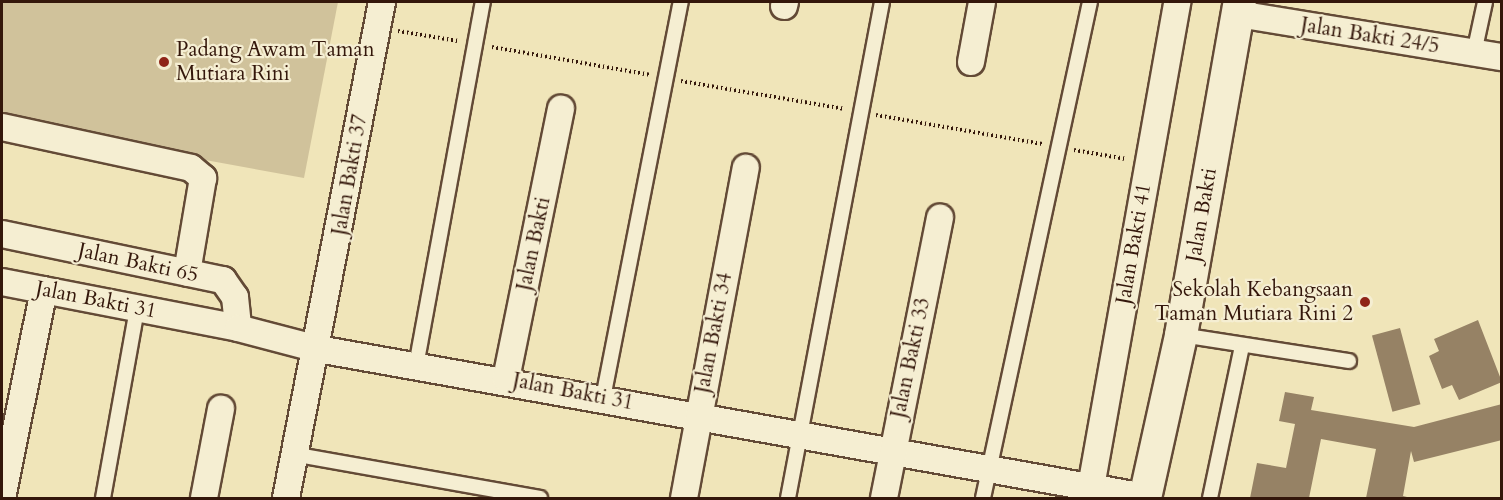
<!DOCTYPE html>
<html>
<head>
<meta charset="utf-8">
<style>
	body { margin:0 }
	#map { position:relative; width:1503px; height:500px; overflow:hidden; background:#f0e5b9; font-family:Cardo,serif }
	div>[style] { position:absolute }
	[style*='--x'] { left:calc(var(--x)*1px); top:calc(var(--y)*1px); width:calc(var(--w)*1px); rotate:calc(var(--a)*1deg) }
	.green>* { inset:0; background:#d0c29b }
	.building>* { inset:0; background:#968265; transform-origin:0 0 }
	.path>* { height:4px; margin-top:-2px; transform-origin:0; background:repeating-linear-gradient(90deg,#34170b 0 1.5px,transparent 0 4.5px) }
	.roads { filter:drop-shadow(2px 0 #634a36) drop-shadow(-2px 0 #634a36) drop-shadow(0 2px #634a36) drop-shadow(0 -2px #634a36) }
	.service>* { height:14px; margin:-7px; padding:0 7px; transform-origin:7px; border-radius:7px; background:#f5eed2 }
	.minor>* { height:26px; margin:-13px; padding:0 13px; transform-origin:13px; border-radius:13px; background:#f5eed2 }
	.tertiary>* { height:32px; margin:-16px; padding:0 16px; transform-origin:16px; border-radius:16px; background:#f5eed2 }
	.dots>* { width:16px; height:16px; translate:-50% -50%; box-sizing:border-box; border:3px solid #f5eed2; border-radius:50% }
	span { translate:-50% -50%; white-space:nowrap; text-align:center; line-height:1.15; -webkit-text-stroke:4.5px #f5eed2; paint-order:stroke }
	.street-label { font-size:21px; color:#34170b }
	.poi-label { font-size:21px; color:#34170b }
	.left { translate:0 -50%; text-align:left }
	.right { translate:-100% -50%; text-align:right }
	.frame { position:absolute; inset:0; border:3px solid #34170b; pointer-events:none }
</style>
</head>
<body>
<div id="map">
	<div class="green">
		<i style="clip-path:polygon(2px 2px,338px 2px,304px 178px,2px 123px)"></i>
	</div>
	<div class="building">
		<i style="clip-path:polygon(1478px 320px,1502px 382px,1459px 400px,1452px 385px,1442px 389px,1429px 356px,1439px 351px,1434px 339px)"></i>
		<i style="left:1400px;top:328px;width:79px;height:29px;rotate:75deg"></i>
		<i style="clip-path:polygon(1285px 392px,1314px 397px,1311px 410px,1414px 427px,1502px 404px,1502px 440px,1414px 462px,1411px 451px,1403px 496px,1411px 498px,1366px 498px,1376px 449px,1321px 439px,1309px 498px,1250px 498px,1257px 463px,1286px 468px,1295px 424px,1279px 421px)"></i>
	</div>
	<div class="path">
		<i style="--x:398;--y:31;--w:61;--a:9.5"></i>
		<i style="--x:492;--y:47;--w:160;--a:10"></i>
		<i style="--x:681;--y:81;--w:166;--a:9.7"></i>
		<i style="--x:876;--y:115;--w:169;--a:9.9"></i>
		<i style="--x:1074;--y:150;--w:53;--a:9.8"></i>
	</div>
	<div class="roads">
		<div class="service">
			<i style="--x:1474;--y:53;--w:52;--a:-77.8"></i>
			<i style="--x:1181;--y:335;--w:170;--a:8.8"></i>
			<i style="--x:416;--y:366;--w:370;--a:-79.6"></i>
			<i style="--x:603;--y:398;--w:404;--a:-78.9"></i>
			<i style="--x:293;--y:454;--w:251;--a:10.1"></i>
			<i style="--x:103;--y:498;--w:192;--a:-79.8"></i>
			<i style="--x:788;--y:498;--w:505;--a:-79.27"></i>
			<i style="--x:983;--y:498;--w:507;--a:-77.83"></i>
			<i style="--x:1210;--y:498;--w:155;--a:-78.1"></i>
		</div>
		<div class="minor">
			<i style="--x:784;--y:6;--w:4;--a:-76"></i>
			<i style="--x:1238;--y:14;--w:267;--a:9.3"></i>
			<i style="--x:971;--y:62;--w:61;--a:-79.6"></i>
			<i style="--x:2;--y:127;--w:193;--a:12.2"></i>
			<i style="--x:191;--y:168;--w:16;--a:40"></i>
			<i style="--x:203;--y:178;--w:96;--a:99.6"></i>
			<i style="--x:2;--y:234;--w:226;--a:11.8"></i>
			<i style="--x:223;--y:280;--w:21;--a:55"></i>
			<i style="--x:235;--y:297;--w:31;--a:84"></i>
			<i style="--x:2;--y:282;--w:240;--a:11"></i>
			<i style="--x:238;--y:328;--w:83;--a:14.7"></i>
			<i style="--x:318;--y:349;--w:840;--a:10.15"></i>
			<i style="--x:506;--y:379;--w:276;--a:-78.5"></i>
			<i style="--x:1091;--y:487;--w:493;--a:-79.9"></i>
			<i style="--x:2;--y:498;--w:212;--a:-78.6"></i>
			<i style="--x:204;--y:498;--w:91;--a:-79.2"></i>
			<i style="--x:286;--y:498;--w:505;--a:-79.05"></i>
			<i style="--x:684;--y:498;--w:336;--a:-79.4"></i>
			<i style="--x:884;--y:498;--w:286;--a:-78.7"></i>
		</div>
		<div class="tertiary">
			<i style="--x:1145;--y:498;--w:167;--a:-77.5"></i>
			<i style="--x:1181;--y:335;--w:338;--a:-80"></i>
		</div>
	</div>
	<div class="dots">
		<i style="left:164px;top:62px;background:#8f2418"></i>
		<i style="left:1365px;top:302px;background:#8f2418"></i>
	</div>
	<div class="street-label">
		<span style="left:1370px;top:36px;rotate:9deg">Jalan Bakti 24/5</span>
		<span style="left:350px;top:175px;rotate:-80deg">Jalan Bakti 37</span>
		<span style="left:1202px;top:215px;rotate:-80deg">Jalan Bakti</span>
		<span style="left:534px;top:244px;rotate:-78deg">Jalan Bakti</span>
		<span style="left:1134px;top:244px;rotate:-80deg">Jalan Bakti 41</span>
		<span style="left:138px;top:263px;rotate:12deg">Jalan Bakti 65</span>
		<span style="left:96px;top:300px;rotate:11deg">Jalan Bakti 31</span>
		<span style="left:714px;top:333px;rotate:-79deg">Jalan Bakti 34</span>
		<span style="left:911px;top:358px;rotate:-78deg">Jalan Bakti 33</span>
		<span style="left:573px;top:392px;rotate:11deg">Jalan Bakti 31</span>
	</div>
	<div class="poi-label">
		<span class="left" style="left:176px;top:62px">Padang Awam Taman<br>Mutiara Rini</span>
		<span class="right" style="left:1353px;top:302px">Sekolah Kebangsaan<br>Taman Mutiara Rini 2</span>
	</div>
	<div class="frame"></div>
</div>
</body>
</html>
